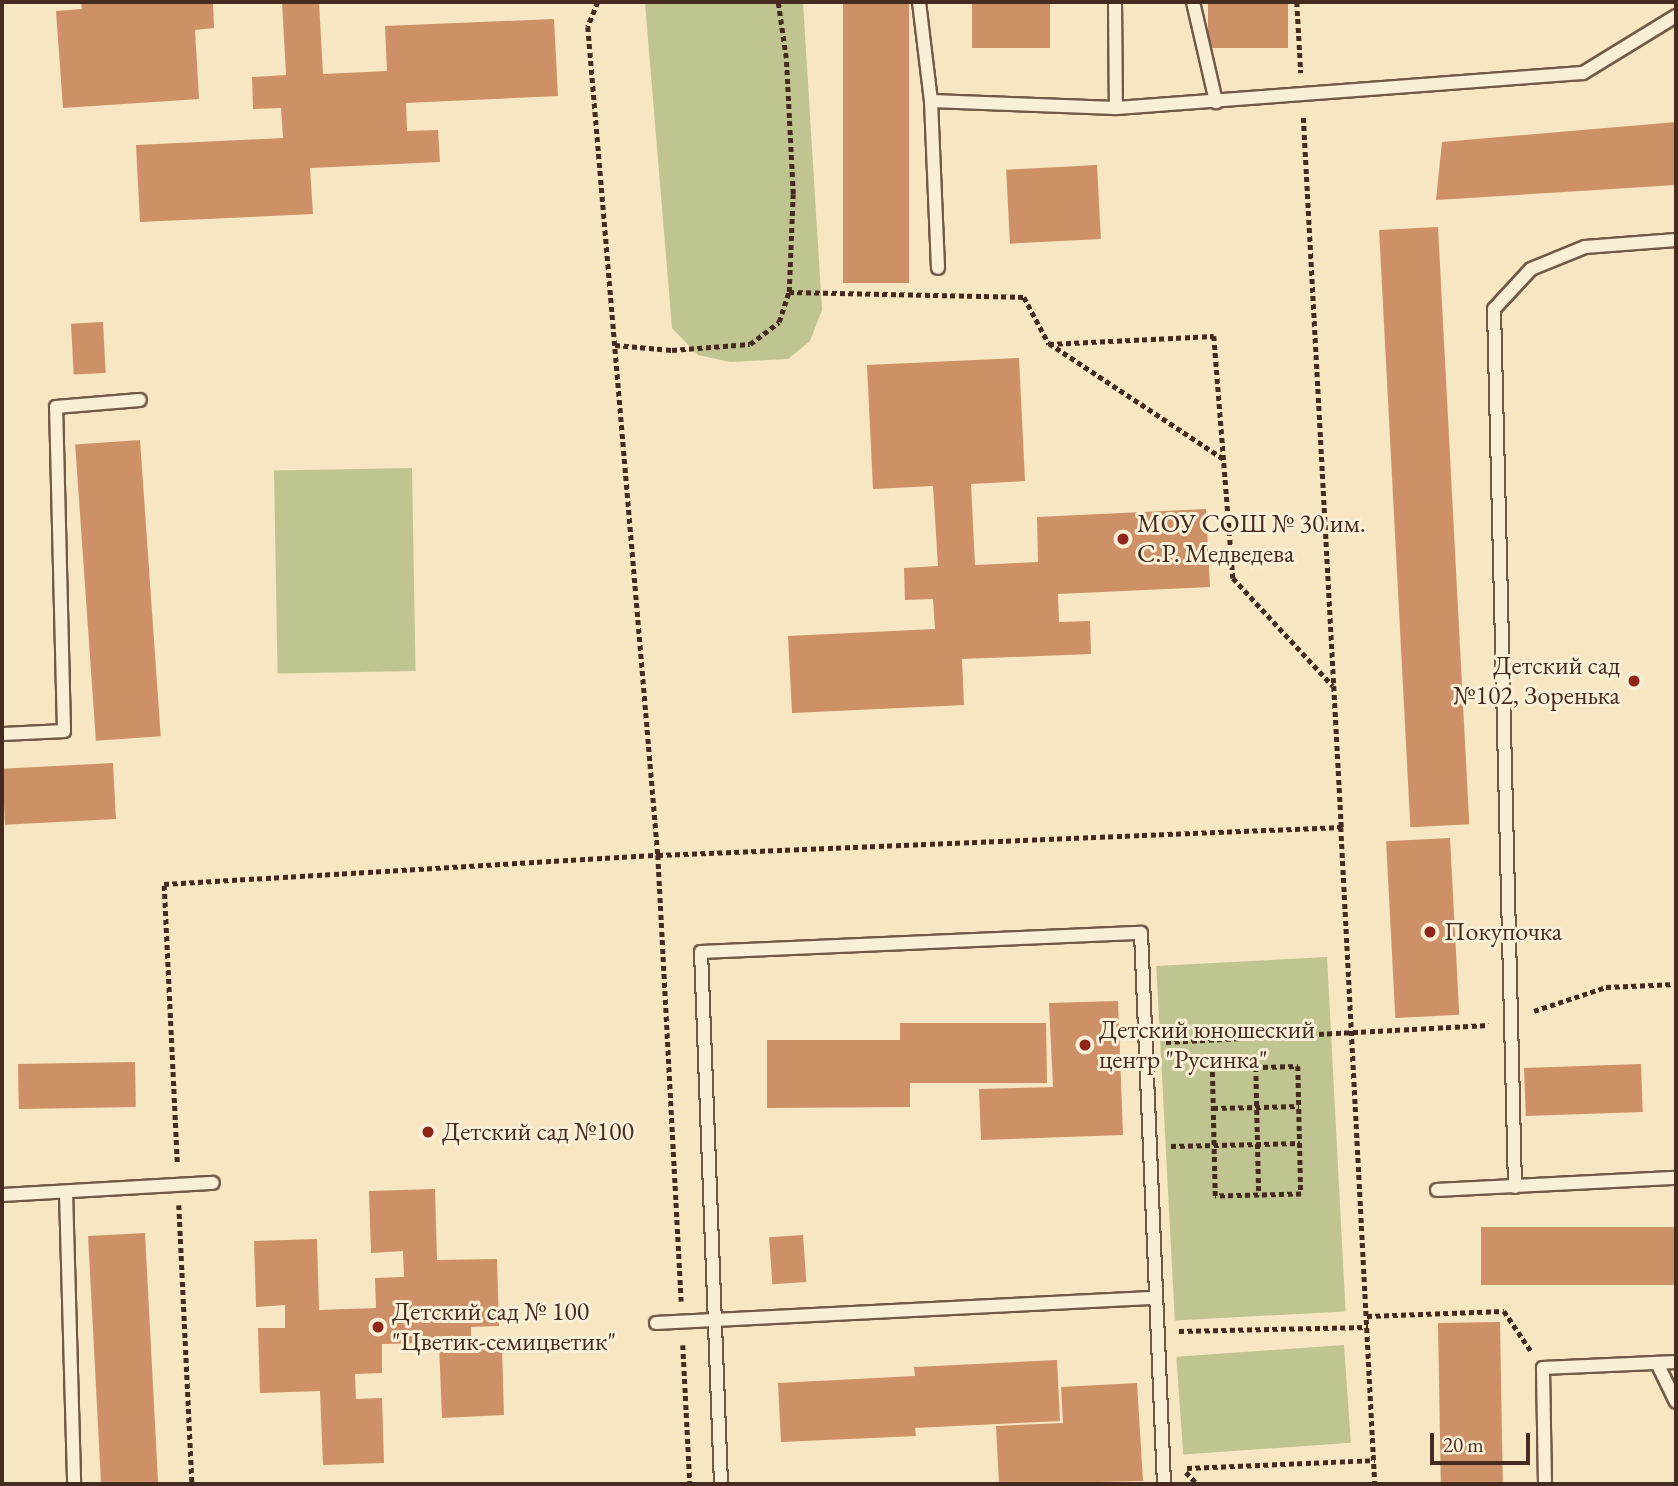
<!DOCTYPE html>
<html>
<head>
<meta charset="utf-8">
<style>
	body { margin:0 }
	#map { position:relative; width:1678px; height:1486px; overflow:hidden; background:#f6e6c1; font-family:"EB Garamond",serif }
	div>[style] { position:absolute }
	[style*='--x'] { left:calc(var(--x)*1px); top:calc(var(--y)*1px); width:calc(var(--w)*1px); rotate:calc(var(--a)*1deg) }
	.green>* { inset:0; background:#c0c490; transform-origin:0 0 }
	.building>* { inset:0; background:#ce9067; transform-origin:0 0 }
	.path>* { height:4.5px; margin-top:-2.25px; transform-origin:0; background:repeating-linear-gradient(90deg,#452a1f 0 5px,transparent 0 8.5px) }
	.roads { filter:drop-shadow(2px 0 #715948) drop-shadow(-2px 0 #715948) drop-shadow(0 2px #715948) drop-shadow(0 -2px #715948) }
	.lane>* { height:12px; margin:-6px; padding:0 6px; transform-origin:6px; border-radius:6px; background:#f9efd7 }
	.dots>* { width:19px; height:19px; translate:-50% -50%; box-sizing:border-box; border:4px solid #f9efd7; border-radius:50% }
	span { translate:-50% -50%; white-space:nowrap; text-align:center; line-height:1.15; -webkit-text-stroke:6px #f9efd7; paint-order:stroke }
	.poi-label { font-size:26px; color:#452a1f }
	.left { translate:0 -50%; text-align:left }
	.right { translate:-100% -50%; text-align:right }
	.frame { position:absolute; inset:0; border:4px solid #452a1f; pointer-events:none }
	.scale { position:absolute; left:1430px; top:1433px; width:100px; height:32px; box-sizing:border-box; border:4px solid #452a1f; border-top:0; padding-left:9px; font-size:21px; line-height:24px; white-space:nowrap; color:#452a1f; -webkit-text-stroke:5px #f9efd7; paint-order:stroke }
</style>
</head>
<body>
<div id="map">
	<div class="green">
		<i style="clip-path:polygon(803px 2px,822px 310px,810px 341px,788px 359px,730px 362px,698px 355px,672px 328px,645px 3px)"></i>
		<i style="left:412px;top:468px;width:203px;height:138px;rotate:89deg"></i>
		<i style="left:1327px;top:957px;width:355px;height:171px;rotate:87deg"></i>
		<i style="left:1344px;top:1345px;width:98px;height:168px;rotate:86deg"></i>
	</div>
	<div class="building">
		<i style="clip-path:polygon(81px 2px,213px 2px,214px 28px,195px 30px,199px 99px,63px 108px,56px 11px,82px 9px)"></i>
		<i style="clip-path:polygon(282px 2px,319px 2px,323px 74px,387px 71px,385px 26px,554px 19px,558px 96px,406px 103px,407px 131px,438px 130px,440px 162px,310px 168px,313px 214px,140px 222px,136px 145px,283px 138px,281px 108px,253px 109px,252px 77px,286px 75px)"></i>
		<i style="left:843px;top:2px;width:66px;height:281px"></i>
		<i style="left:972px;top:2px;width:78px;height:46px"></i>
		<i style="left:1208px;top:2px;width:80px;height:46px"></i>
		<i style="clip-path:polygon(1676px 122px,1676px 185px,1436px 200px,1442px 142px)"></i>
		<i style="left:1097px;top:165px;width:74px;height:91px;rotate:87deg"></i>
		<i style="left:1438px;top:227px;width:598px;height:59px;rotate:87deg"></i>
		<i style="left:103px;top:322px;width:51px;height:32px;rotate:87deg"></i>
		<i style="clip-path:polygon(1019px 358px,1025px 481px,971px 484px,975px 565px,1038px 562px,1037px 517px,1206px 509px,1210px 587px,1058px 594px,1059px 622px,1090px 621px,1091px 654px,962px 659px,964px 705px,792px 713px,788px 636px,935px 629px,933px 599px,905px 600px,904px 568px,938px 566px,933px 486px,873px 489px,867px 365px)"></i>
		<i style="left:140px;top:440px;width:297px;height:65px;rotate:86deg"></i>
		<i style="left:113px;top:763px;width:56px;height:111px;rotate:87deg"></i>
		<i style="left:1450px;top:838px;width:177px;height:64px;rotate:87deg"></i>
		<i style="clip-path:polygon(1118px 1001px,1123px 1135px,981px 1140px,979px 1089px,1053px 1087px,1049px 1003px)"></i>
		<i style="clip-path:polygon(900px 1023px,1046px 1023px,1047px 1083px,910px 1083px,910px 1107px,767px 1108px,767px 1040px,900px 1040px)"></i>
		<i style="left:135px;top:1062px;width:45px;height:117px;rotate:89deg"></i>
		<i style="left:1641px;top:1064px;width:48px;height:117px;rotate:88deg"></i>
		<i style="clip-path:polygon(435px 1189px,437px 1260px,497px 1259px,499px 1326px,471px 1327px,471px 1350px,502px 1349px,504px 1415px,442px 1418px,439px 1343px,382px 1344px,382px 1373px,355px 1374px,356px 1399px,382px 1398px,384px 1463px,323px 1465px,320px 1391px,260px 1393px,258px 1328px,285px 1328px,285px 1305px,256px 1307px,254px 1241px,317px 1239px,319px 1310px,376px 1308px,375px 1278px,404px 1277px,403px 1251px,371px 1253px,369px 1191px)"></i>
		<i style="left:1676px;top:1227px;width:58px;height:195px;rotate:90deg"></i>
		<i style="left:145px;top:1233px;width:251px;height:57px;rotate:87deg"></i>
		<i style="left:803px;top:1235px;width:47px;height:34px;rotate:86deg"></i>
		<i style="left:1500px;top:1322px;width:162px;height:62px;rotate:89deg"></i>
		<i style="clip-path:polygon(1057px 1360px,1060px 1421px,915px 1428px,916px 1436px,781px 1442px,778px 1383px,915px 1376px,914px 1367px)"></i>
		<i style="clip-path:polygon(1137px 1383px,1143px 1481px,999px 1484px,996px 1426px,1063px 1423px,1061px 1387px)"></i>
	</div>
	<div class="path">
		<i style="--x:598;--y:2;--w:27;--a:112"></i>
		<i style="--x:588;--y:27;--w:831;--a:85.17"></i>
		<i style="--x:658;--y:855;--w:684;--a:-2.35"></i>
		<i style="--x:1341;--y:827;--w:711;--a:-93.06"></i>
		<i style="--x:1297;--y:2;--w:71;--a:86.8"></i>
		<i style="--x:789;--y:292;--w:235;--a:1.2"></i>
		<i style="--x:1024;--y:297;--w:53;--a:62"></i>
		<i style="--x:615;--y:345;--w:57;--a:5"></i>
		<i style="--x:672;--y:350;--w:78;--a:-4.4"></i>
		<i style="--x:750;--y:344;--w:36;--a:-37"></i>
		<i style="--x:779;--y:322;--w:32;--a:-72"></i>
		<i style="--x:789;--y:292;--w:98;--a:-87.7"></i>
		<i style="--x:793;--y:194;--w:136;--a:-92.9"></i>
		<i style="--x:786;--y:58;--w:57;--a:-98.1"></i>
		<i style="--x:1223;--y:459;--w:209;--a:-146.5"></i>
		<i style="--x:1049;--y:344;--w:165;--a:-2.8"></i>
		<i style="--x:1214;--y:336;--w:243;--a:85.5"></i>
		<i style="--x:1233;--y:578;--w:147;--a:47.2"></i>
		<i style="--x:1341;--y:827;--w:658;--a:87.04"></i>
		<i style="--x:1534;--y:1011;--w:76;--a:-18.4"></i>
		<i style="--x:1606;--y:987;--w:70;--a:-2.5"></i>
		<i style="--x:1166;--y:1042;--w:323;--a:-3"></i>
		<i style="--x:1298;--y:1066;--w:128;--a:88.7"></i>
		<i style="--x:1301;--y:1194;--w:86;--a:178.7"></i>
		<i style="--x:1215;--y:1196;--w:128;--a:-91.3"></i>
		<i style="--x:1212;--y:1068;--w:86;--a:-1.3"></i>
		<i style="--x:1256;--y:1067;--w:128;--a:88.7"></i>
		<i style="--x:1213;--y:1108;--w:86;--a:-1.3"></i>
		<i style="--x:1171;--y:1146;--w:129;--a:-1.3"></i>
		<i style="--x:177;--y:1162;--w:278;--a:-92.7"></i>
		<i style="--x:164;--y:884;--w:495;--a:-3.4"></i>
		<i style="--x:658;--y:855;--w:447;--a:87"></i>
		<i style="--x:179;--y:1205;--w:279;--a:87.3"></i>
		<i style="--x:1367;--y:1316;--w:137;--a:-2.1"></i>
		<i style="--x:1504;--y:1311;--w:48;--a:56"></i>
		<i style="--x:1179;--y:1331;--w:189;--a:-1.2"></i>
		<i style="--x:683;--y:1345;--w:139;--a:87.1"></i>
		<i style="--x:1187;--y:1468;--w:188;--a:-2.4"></i>
		<i style="--x:1186;--y:1472;--w:16;--a:47"></i>
	</div>
	<div class="roads">
		<div class="lane">
			<i style="--x:919;--y:2;--w:100;--a:83.1"></i>
			<i style="--x:931;--y:101;--w:185;--a:2.2"></i>
			<i style="--x:1115;--y:2;--w:106;--a:89.5"></i>
			<i style="--x:1116;--y:108;--w:468;--a:-4.3"></i>
			<i style="--x:1583;--y:73;--w:109;--a:-31.5"></i>
			<i style="--x:1193;--y:2;--w:103;--a:77"></i>
			<i style="--x:931;--y:101;--w:167;--a:87.6"></i>
			<i style="--x:2;--y:734;--w:62;--a:-2.8"></i>
			<i style="--x:64;--y:731;--w:324;--a:-91.4"></i>
			<i style="--x:56;--y:407;--w:84;--a:-4.8"></i>
			<i style="--x:1515;--y:1187;--w:878;--a:-91.37"></i>
			<i style="--x:1494;--y:309;--w:54;--a:-47.2"></i>
			<i style="--x:1531;--y:269;--w:58;--a:-22.2"></i>
			<i style="--x:1585;--y:247;--w:91;--a:-4.4"></i>
			<i style="--x:1437;--y:1190;--w:239;--a:-2.9"></i>
			<i style="--x:66;--y:1192;--w:292;--a:88.4"></i>
			<i style="--x:2;--y:1195;--w:211;--a:-3.3"></i>
			<i style="--x:656;--y:1323;--w:499;--a:-2.9"></i>
			<i style="--x:1657;--y:1363;--w:43;--a:64"></i>
			<i style="--x:721;--y:1484;--w:532;--a:-92.15"></i>
			<i style="--x:701;--y:952;--w:440;--a:-2.5"></i>
			<i style="--x:1141;--y:933;--w:551;--a:87.61"></i>
			<i style="--x:1545;--y:1484;--w:116;--a:-91"></i>
			<i style="--x:1543;--y:1368;--w:133;--a:-2.6"></i>
		</div>
	</div>
	<div class="dots">
		<i style="left:1123px;top:539px;background:#8f2418"></i>
		<i style="left:1634px;top:681px;background:#8f2418"></i>
		<i style="left:1430px;top:932px;background:#8f2418"></i>
		<i style="left:1085px;top:1045px;background:#8f2418"></i>
		<i style="left:428px;top:1132px;background:#8f2418"></i>
		<i style="left:378px;top:1327px;background:#8f2418"></i>
	</div>
	<div class="poi-label">
		<span class="left" style="left:1137px;top:539px">МОУ СОШ № 30 им.<br>С.Р. Медведева</span>
		<span class="right" style="left:1620px;top:681px">Детский сад<br>№102, Зоренька</span>
		<span class="left" style="left:1444px;top:932px">Покупочка</span>
		<span class="left" style="left:1099px;top:1045px">Детский юношеский<br>центр "Русинка"</span>
		<span class="left" style="left:442px;top:1132px">Детский сад №100</span>
		<span class="left" style="left:392px;top:1327px">Детский сад № 100<br>"Цветик-семицветик"</span>
	</div>
	<div class="frame"></div>
	<div class="scale">20 m</div>
</div>
</body>
</html>
